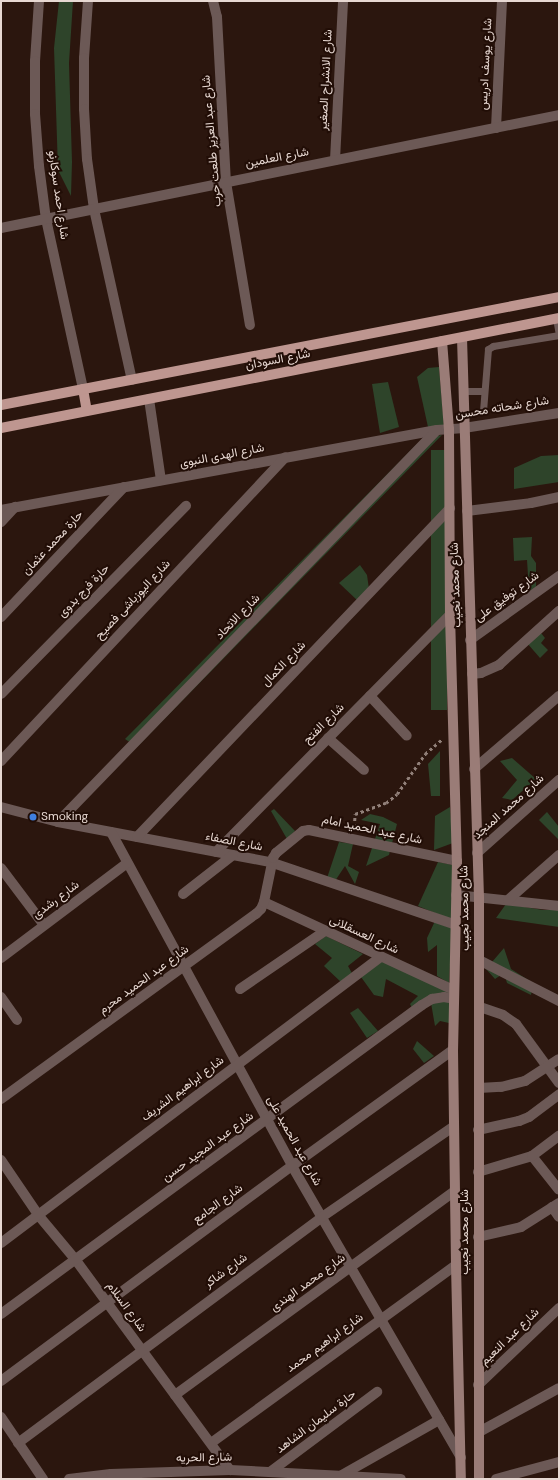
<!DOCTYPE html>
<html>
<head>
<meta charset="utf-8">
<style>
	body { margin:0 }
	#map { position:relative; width:560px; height:1480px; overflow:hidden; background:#2b160e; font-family:"DM Sans",Vazirmatn,sans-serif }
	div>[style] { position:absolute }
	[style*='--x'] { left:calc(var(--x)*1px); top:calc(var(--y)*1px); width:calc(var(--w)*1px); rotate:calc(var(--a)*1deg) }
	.green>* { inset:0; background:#2e442a; transform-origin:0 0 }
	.path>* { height:2.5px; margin-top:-1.25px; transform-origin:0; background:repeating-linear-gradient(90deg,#918079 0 3px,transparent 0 6px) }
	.service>* { height:7px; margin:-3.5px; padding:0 3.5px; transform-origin:3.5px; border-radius:3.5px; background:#6c5956 }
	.minor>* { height:10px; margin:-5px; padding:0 5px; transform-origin:5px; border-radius:5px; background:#6c5956 }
	.tertiary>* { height:10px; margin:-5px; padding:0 5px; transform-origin:5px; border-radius:5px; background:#6c5956 }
	.secondary>* { height:10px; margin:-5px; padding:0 5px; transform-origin:5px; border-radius:5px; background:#9a7c77 }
	.primary>* { height:10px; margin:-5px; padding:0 5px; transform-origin:5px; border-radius:5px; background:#be9690 }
	.dots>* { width:11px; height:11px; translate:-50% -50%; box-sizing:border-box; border:2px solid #210d06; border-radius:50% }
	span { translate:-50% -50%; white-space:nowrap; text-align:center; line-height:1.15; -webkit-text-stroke:4px #210d06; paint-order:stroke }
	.street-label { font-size:12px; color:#e7d8d2 }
	.poi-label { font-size:12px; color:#e7d8d2 }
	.left { translate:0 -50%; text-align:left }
	.frame { position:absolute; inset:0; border:2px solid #e7d8d2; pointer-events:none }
</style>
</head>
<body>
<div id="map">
	<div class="green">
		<i style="clip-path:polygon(59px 1px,73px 1px,69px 63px,72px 162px,71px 196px,58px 170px,54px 48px)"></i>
		<i style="clip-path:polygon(439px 367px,444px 426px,428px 427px,417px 377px,428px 368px)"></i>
		<i style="clip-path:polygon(388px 382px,399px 427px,380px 433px,372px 384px)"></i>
		<i style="clip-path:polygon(442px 435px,137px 747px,125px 739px,423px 438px)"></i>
		<i style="left:447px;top:450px;width:260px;height:16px;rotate:90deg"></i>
		<i style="clip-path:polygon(559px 455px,559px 482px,514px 489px,514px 468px,541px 456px)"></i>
		<i style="clip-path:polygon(532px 537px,531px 556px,536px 563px,536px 588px,529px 591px,527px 560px,514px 561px,513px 538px)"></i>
		<i style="clip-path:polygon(360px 565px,367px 575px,369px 589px,358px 601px,339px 583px)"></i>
		<i style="clip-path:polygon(541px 633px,545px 638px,541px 643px,548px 650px,540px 658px,527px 643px)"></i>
		<i style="clip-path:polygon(440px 751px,440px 796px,431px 796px,428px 764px)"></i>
		<i style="clip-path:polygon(512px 758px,536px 779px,512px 800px,502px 798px,517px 780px,500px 761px)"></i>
		<i style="clip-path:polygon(450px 807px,453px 843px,434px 850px,435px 816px)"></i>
		<i style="clip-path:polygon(274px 809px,295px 831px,287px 839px,271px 811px)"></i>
		<i style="clip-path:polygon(547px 812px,559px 827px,559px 840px,539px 820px)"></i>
		<i style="clip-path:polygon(370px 814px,383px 817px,397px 824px,389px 855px,366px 866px,380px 824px,361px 820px)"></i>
		<i style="clip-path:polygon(339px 842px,353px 844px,348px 866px,359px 872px,355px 884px,345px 866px,335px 881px,327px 878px)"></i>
		<i style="clip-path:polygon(438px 862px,453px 865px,452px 920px,418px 906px)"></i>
		<i style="clip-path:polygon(506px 904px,543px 910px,559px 910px,559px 927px,496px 918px)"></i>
		<i style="clip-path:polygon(435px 921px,452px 927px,449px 983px,437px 976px,437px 945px,428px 952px,427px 938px)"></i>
		<i style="clip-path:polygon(326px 936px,363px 954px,348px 966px,353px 975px,342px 983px,324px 966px,332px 958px,315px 944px)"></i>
		<i style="clip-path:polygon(504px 948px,511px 969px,533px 983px,531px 995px,507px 983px,504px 973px,495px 979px,486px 969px)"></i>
		<i style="clip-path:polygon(382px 961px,450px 992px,449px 1023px,440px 1021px,435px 1026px,431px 1003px,412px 1008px,410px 1004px,418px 996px,386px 979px,383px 997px,374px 995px,361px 977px)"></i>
		<i style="clip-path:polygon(358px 1008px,378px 1031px,367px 1038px,350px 1013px)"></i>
		<i style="clip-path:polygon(417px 1041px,434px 1056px,424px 1063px,413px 1049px)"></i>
	</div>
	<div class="path">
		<i style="--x:354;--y:827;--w:13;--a:-86"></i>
		<i style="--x:355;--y:814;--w:33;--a:-20"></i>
		<i style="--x:386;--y:803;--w:14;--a:-39"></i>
		<i style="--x:397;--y:794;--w:49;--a:-55"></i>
		<i style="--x:425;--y:754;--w:23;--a:-41"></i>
	</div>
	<div class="service">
		<i style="--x:556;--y:318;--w:17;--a:80"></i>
		<i style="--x:463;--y:391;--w:21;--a:0"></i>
		<i style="--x:483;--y:411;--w:62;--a:-85.4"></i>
		<i style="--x:488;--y:349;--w:6;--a:-31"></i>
		<i style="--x:493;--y:346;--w:67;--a:-9.5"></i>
	</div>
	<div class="minor">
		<i style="--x:39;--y:1;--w:60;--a:93.8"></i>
		<i style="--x:35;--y:61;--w:53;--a:90"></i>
		<i style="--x:35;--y:114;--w:52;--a:85.6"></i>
		<i style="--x:39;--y:166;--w:53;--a:82.5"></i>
		<i style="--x:46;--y:219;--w:174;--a:77.7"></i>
		<i style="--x:88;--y:1;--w:57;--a:94"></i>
		<i style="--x:84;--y:58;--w:51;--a:90"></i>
		<i style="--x:84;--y:109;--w:50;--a:86.6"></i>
		<i style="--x:87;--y:159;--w:50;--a:82"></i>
		<i style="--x:94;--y:209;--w:175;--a:77.5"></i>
		<i style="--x:213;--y:1;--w:16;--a:76"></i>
		<i style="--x:217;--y:17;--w:165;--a:86.9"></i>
		<i style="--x:226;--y:182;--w:145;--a:80.5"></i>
		<i style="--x:496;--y:128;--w:127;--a:-87.3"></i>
		<i style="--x:335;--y:160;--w:159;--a:-87.1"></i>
		<i style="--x:149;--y:399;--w:82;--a:81.6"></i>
		<i style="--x:1;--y:510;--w:443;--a:-10.4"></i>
		<i style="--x:437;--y:430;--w:27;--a:-4"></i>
		<i style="--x:464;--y:428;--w:96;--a:-9"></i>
		<i style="--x:467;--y:511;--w:64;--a:-7.1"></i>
		<i style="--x:531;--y:503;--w:29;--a:-12"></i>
		<i style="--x:1;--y:522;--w:21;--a:-47"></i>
		<i style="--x:1;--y:617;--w:179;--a:-46.6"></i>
		<i style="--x:470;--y:640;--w:110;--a:-35.7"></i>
		<i style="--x:472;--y:674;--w:9;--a:-6"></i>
		<i style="--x:481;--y:673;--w:20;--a:-24"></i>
		<i style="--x:499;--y:665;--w:81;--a:-42"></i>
		<i style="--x:1;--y:694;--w:264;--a:-45.5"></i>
		<i style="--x:370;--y:696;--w:54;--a:47.2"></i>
		<i style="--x:328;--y:738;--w:48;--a:41.6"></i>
		<i style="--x:1;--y:761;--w:416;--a:-46.9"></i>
		<i style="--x:474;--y:769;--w:112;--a:-40.7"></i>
		<i style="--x:1;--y:807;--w:59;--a:14.7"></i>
		<i style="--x:58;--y:822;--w:216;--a:10.7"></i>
		<i style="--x:270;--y:862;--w:196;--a:18.7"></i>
		<i style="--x:58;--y:822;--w:545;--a:-45.97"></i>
		<i style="--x:111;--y:832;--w:380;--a:61.5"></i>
		<i style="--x:292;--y:1166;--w:337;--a:59.9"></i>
		<i style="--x:137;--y:837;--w:454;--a:-46.4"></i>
		<i style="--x:216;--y:852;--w:333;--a:-45.4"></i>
		<i style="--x:477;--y:853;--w:110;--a:-41.7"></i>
		<i style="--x:1;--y:868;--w:71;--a:53"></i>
		<i style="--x:183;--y:894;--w:63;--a:-38"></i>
		<i style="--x:456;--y:895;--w:104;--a:6.1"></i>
		<i style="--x:508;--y:900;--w:68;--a:-41.4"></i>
		<i style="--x:264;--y:902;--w:209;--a:24.9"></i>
		<i style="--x:1;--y:958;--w:158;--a:-37"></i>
		<i style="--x:479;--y:960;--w:90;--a:27.1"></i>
		<i style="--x:240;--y:989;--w:103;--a:-34.3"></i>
		<i style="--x:1;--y:997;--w:28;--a:55"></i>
		<i style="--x:480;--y:1007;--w:24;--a:19"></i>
		<i style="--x:503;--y:1015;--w:16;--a:35"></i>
		<i style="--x:516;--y:1024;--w:73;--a:53.9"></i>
		<i style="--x:479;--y:1088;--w:22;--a:-3"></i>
		<i style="--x:501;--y:1087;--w:25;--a:-14"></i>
		<i style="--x:525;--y:1081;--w:40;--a:-32.9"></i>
		<i style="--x:1;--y:1099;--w:315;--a:-36"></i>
		<i style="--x:256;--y:914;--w:7;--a:-45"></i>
		<i style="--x:261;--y:909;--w:8;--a:-67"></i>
		<i style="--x:264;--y:902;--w:45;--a:-78.4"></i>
		<i style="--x:273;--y:858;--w:6;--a:-59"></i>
		<i style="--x:276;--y:853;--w:35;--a:-39"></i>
		<i style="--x:303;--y:831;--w:6;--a:-9"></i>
		<i style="--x:309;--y:830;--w:151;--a:11.8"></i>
		<i style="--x:478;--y:1130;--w:42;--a:-12.4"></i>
		<i style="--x:519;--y:1121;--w:11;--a:-22"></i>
		<i style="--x:529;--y:1117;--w:38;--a:-37"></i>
		<i style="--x:532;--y:1156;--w:43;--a:51.5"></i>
		<i style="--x:1;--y:1160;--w:68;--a:55.8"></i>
		<i style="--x:39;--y:1216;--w:56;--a:50.1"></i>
		<i style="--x:75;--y:1259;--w:262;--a:53.7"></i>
		<i style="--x:478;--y:1172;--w:56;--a:-16.5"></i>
		<i style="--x:532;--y:1156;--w:34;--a:-37"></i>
		<i style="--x:552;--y:1207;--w:12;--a:55"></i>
		<i style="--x:478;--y:1237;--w:44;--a:-13.1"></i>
		<i style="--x:521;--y:1227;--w:45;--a:-32.3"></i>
		<i style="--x:1;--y:1243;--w:476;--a:-37"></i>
		<i style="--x:1;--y:1314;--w:522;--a:-36.28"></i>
		<i style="--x:422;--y:1005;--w:12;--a:-31"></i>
		<i style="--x:432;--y:999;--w:12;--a:-9"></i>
		<i style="--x:444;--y:997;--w:10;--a:11"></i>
		<i style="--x:1;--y:1381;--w:362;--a:-36.5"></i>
		<i style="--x:292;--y:1166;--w:198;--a:-35.8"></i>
		<i style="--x:478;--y:1385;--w:112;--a:-43.5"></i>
		<i style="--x:175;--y:1395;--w:346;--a:-36.1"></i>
		<i style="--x:1;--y:1417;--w:75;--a:55.9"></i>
		<i style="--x:479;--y:1432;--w:91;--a:-28.8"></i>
		<i style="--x:18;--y:1443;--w:379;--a:-36.6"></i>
		<i style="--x:322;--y:1217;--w:159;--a:-34.5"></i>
		<i style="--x:211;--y:1443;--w:303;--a:-36"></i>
		<i style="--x:270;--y:1472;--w:134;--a:-36.8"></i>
		<i style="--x:340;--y:1476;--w:114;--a:-29.5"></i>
		<i style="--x:69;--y:1479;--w:42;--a:-6.8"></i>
		<i style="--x:111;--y:1474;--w:119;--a:-1.9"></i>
		<i style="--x:230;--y:1470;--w:171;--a:3"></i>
		<i style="--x:496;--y:1479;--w:65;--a:-15.1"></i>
	</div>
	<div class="tertiary">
		<i style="--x:1;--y:228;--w:569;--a:-11.45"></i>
	</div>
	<div class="secondary">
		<i style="--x:462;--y:338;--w:559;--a:88.26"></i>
		<i style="--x:479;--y:897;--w:582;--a:90"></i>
		<i style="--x:442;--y:341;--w:88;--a:85.5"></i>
		<i style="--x:449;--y:429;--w:186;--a:89.7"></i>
		<i style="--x:450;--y:615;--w:246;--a:88.4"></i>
		<i style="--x:457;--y:861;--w:189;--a:91.2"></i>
		<i style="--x:453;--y:1050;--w:215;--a:89.2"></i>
		<i style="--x:456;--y:1265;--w:214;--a:88.7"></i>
	</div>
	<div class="primary">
		<i style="--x:83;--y:389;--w:22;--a:80"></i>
		<i style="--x:1;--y:405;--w:568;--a:-10.95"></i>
		<i style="--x:1;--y:428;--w:569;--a:-11.15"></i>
	</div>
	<div class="dots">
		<i style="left:33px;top:817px;background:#3f7fe0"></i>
	</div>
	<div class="street-label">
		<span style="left:486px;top:64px;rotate:-87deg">شارع يوسف ادريس</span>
		<span style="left:326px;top:80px;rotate:-87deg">شارع الانشراح الصغير</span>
		<span style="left:212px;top:141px;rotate:-95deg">شارع عبد العزيز طلعت حرب</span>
		<span style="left:277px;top:158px;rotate:-11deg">شارع العلمين</span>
		<span style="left:58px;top:195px;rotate:82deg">شارع احمد سوكارنو</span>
		<span style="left:278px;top:360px;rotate:-11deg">شارع السودان</span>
		<span style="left:502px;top:408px;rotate:-9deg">شارع شحاته محسن</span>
		<span style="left:222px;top:456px;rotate:-11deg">شارع الهدى النبوى</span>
		<span style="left:53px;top:543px;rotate:-47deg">حارة محمد عثمان</span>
		<span style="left:456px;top:585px;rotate:-92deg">شارع محمد نجيب</span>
		<span style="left:84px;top:591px;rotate:-46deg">حارة فرج بدوى</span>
		<span style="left:507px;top:597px;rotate:-36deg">شارع توفيق على</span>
		<span style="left:133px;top:600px;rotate:-47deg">شارع اليوزباشى فصيح</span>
		<span style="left:238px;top:617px;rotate:-46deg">شارع الاتحاد</span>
		<span style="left:284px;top:664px;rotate:-46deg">شارع الكمال</span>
		<span style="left:324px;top:724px;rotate:-45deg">شارع الفتح</span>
		<span style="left:509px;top:807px;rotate:-42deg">شارع محمد المنجد</span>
		<span style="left:372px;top:830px;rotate:12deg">شارع عبد الحميد امام</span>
		<span style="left:234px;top:842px;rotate:11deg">شارع الصفاء</span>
		<span style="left:56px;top:900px;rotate:-37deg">شارع رشدى</span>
		<span style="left:465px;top:908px;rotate:-91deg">شارع محمد نجيب</span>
		<span style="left:364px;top:935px;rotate:25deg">شارع العسقلانى</span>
		<span style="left:144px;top:980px;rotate:-36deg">شارع عبد الحميد محرم</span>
		<span style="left:183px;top:1089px;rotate:-37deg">شارع ابراهيم الشريف</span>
		<span style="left:294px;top:1141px;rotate:61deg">شارع عبد الحميد على</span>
		<span style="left:208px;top:1147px;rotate:-36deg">شارع عبد المجيد حسن</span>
		<span style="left:218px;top:1204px;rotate:-36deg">شارع الجامع</span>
		<span style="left:465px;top:1232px;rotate:-90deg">شارع محمد نجيب</span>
		<span style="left:226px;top:1271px;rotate:-36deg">شارع شاكر</span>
		<span style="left:308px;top:1283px;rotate:-36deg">شارع محمد الهندى</span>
		<span style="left:126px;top:1307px;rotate:54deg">شارع السلام</span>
		<span style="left:510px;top:1337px;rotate:-44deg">شارع عبد النعيم</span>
		<span style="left:325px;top:1343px;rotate:-36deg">شارع ابراهيم محمد</span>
		<span style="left:316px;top:1422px;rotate:-37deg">حارة سليمان الشاهد</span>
		<span style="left:204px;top:1458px;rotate:-1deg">شارع الحريه</span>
	</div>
	<div class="poi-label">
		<span class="left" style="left:41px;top:817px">Smoking</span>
	</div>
	<div class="frame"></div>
</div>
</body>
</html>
